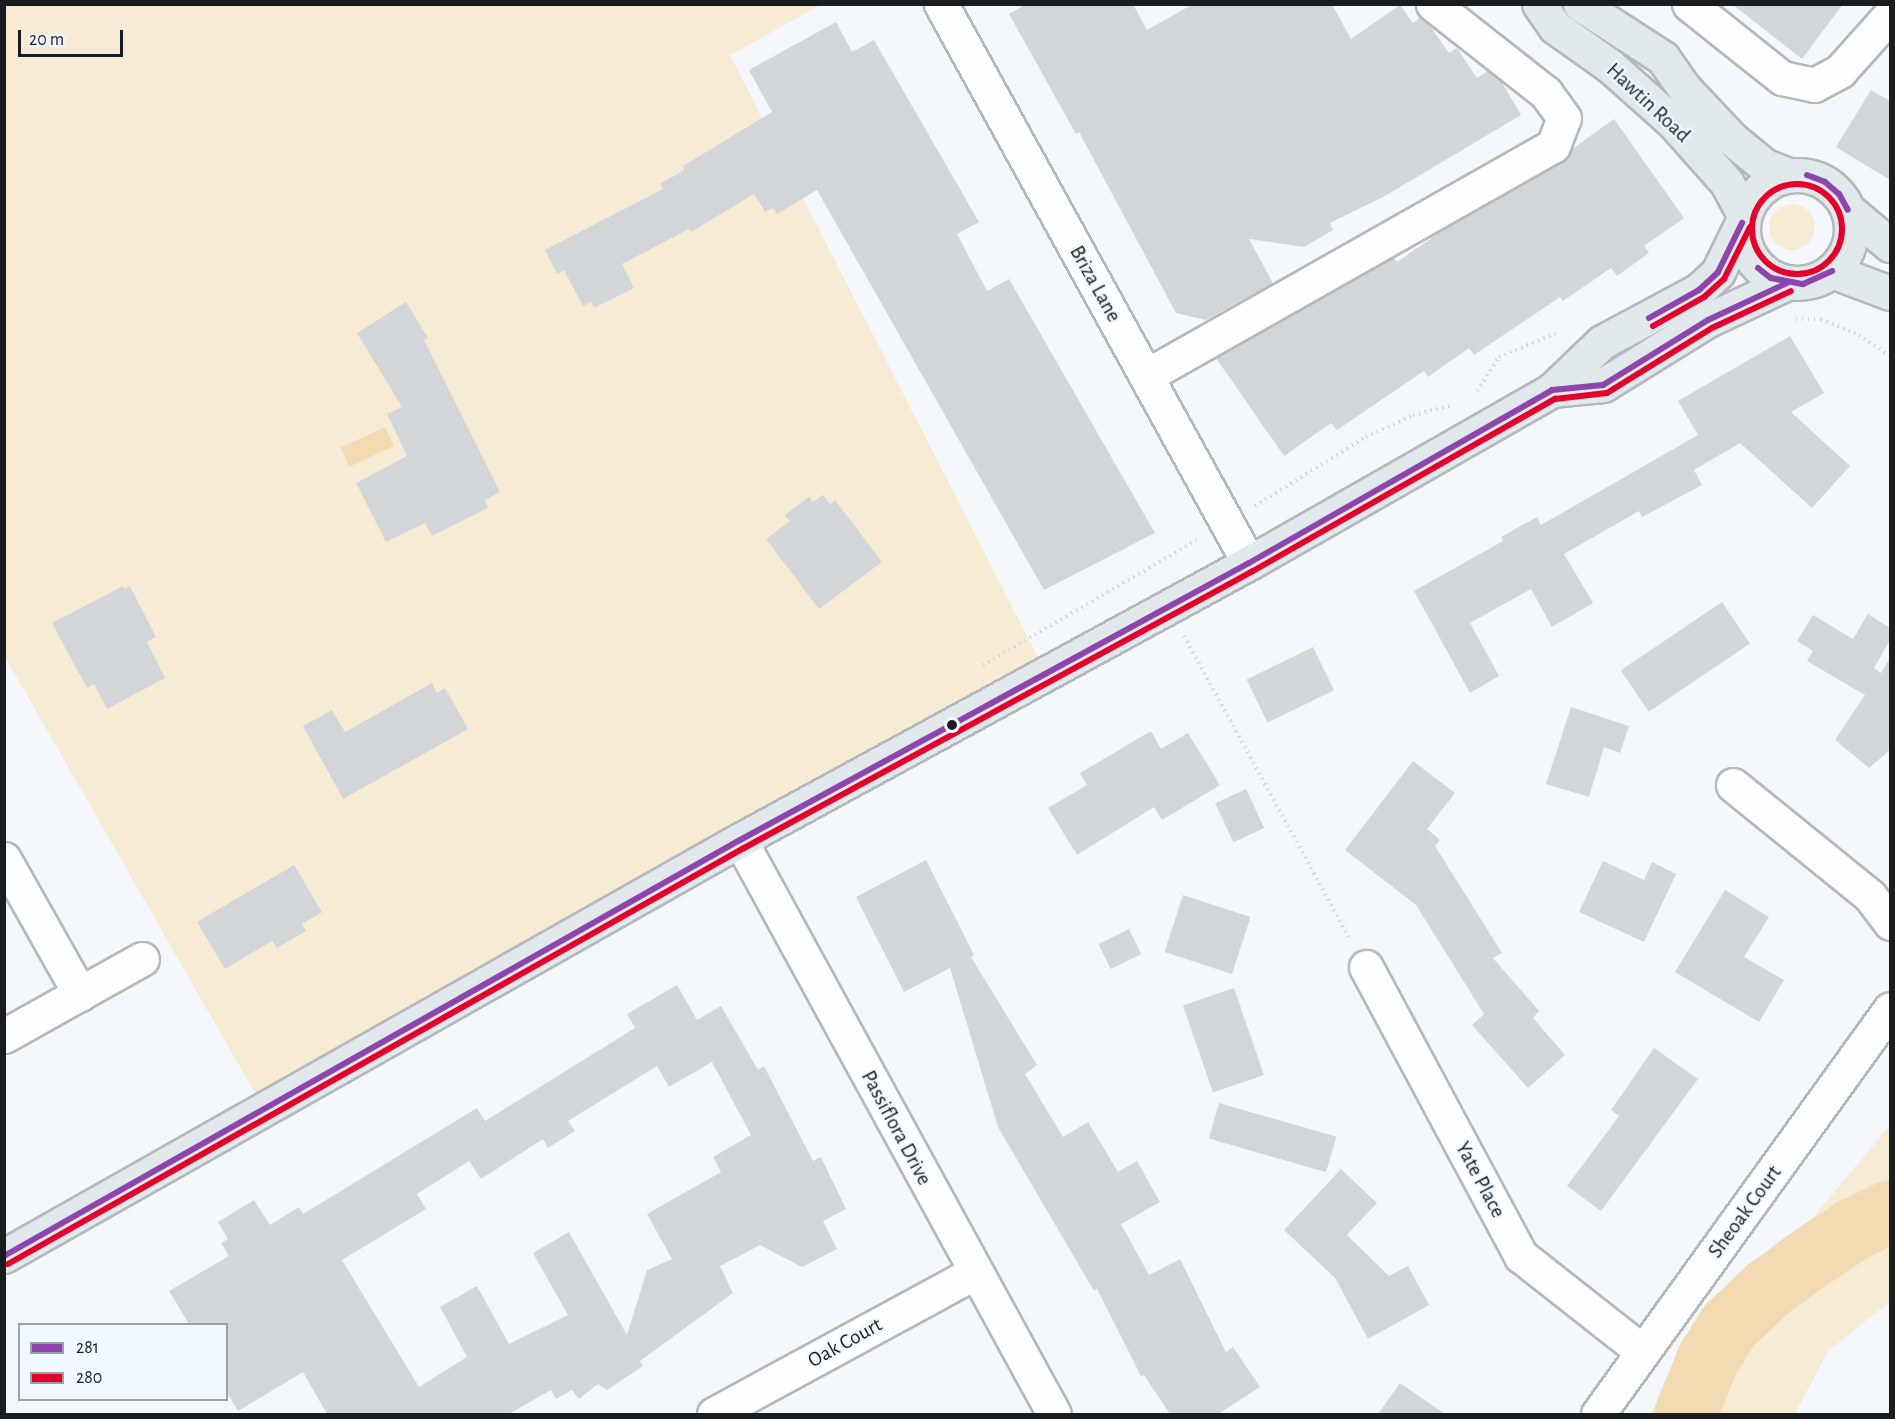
<!DOCTYPE html>
<html>
<head>
<meta charset="utf-8">
<style>
	body { margin:0 }
	#map { position:relative; width:1895px; height:1419px; overflow:hidden; background:#f4f8fc; font-family:"Alegreya Sans",sans-serif }
	div>[style] { position:absolute }
	[style*='--x'] { left:calc(var(--x)*1px); top:calc(var(--y)*1px); width:calc(var(--w)*1px); rotate:calc(var(--a)*1deg) }
	.green>* { inset:0; background:#f7ebd6 }
	.round { border-radius:50% }
	.water>* { inset:0; background:#f2dbb2; transform-origin:0 0 }
	.river>* { height:63px; margin:-31.5px; padding:0 31.5px; transform-origin:31.5px; border-radius:31.5px; background:#f2dbb2 }
	.building>* { inset:0; background:#d3d6d9; transform-origin:0 0 }
	.path>* { height:4px; margin-top:-2px; transform-origin:0; background:repeating-linear-gradient(90deg,#d5d6d7 0 1.5px,transparent 0 6px) }
	.roads { filter:drop-shadow(2px 0 #b5b8bb) drop-shadow(-2px 0 #b5b8bb) drop-shadow(0 2px #b5b8bb) drop-shadow(0 -2px #b5b8bb) }
	.minor>* { height:33px; margin:-16.5px; padding:0 16.5px; transform-origin:16.5px; border-radius:16.5px; background:#fdfeff }
	.major>* { height:33px; margin:-16.5px; padding:0 16.5px; transform-origin:16.5px; border-radius:16.5px; background:#e2e9ed }
	.major>.ring { margin:-16.5px; padding:0; box-sizing:content-box; background:none; border:33px solid #e2e9ed; border-radius:50% }
	.bus-1>* { height:6px; margin:-3px; padding:0 3px; transform-origin:3px; border-radius:3px; background:#8e44ad }
	.bus-2>* { height:6px; margin:-3px; padding:0 3px; transform-origin:3px; border-radius:3px; background:#e4002b }
	.bus-2>.ring { margin:-3px; padding:0; box-sizing:content-box; background:none; border:6px solid #e4002b; border-radius:50% }
	.dots>* { width:16px; height:16px; translate:-50% -50%; box-sizing:border-box; border:3px solid #f0f9ff; border-radius:50% }
	span { translate:-50% -50%; white-space:nowrap; text-align:center; line-height:1.15; -webkit-text-stroke:4.5px #f0f9ff; paint-order:stroke }
	.street-label { font-size:21px; color:#1a1d1f }
	.frame { position:absolute; inset:0; border:6px solid #1a1d1f; pointer-events:none }
	.legend { position:absolute; left:18px; top:1323px; width:210px; height:78px; box-sizing:border-box; background:#f0f9ff; border:2px solid #9aa1a5; margin:0; padding:8px 10px; list-style:none; font-size:18px; color:#1a1d1f }
	.legend li { display:flex; align-items:center; gap:12px; height:30px }
	.legend b { width:30px; border:2px solid #9aa1a5 }
	.scale { position:absolute; left:18px; top:30px; width:105px; height:27px; box-sizing:border-box; border:3px solid #1a1d1f; border-top:0; padding-left:8px; font-size:18px; line-height:21px; white-space:nowrap; color:#1a1d1f; -webkit-text-stroke:4px #f0f9ff; paint-order:stroke }
</style>
</head>
<body>
<div id="map">
	<div class="green">
		<i style="clip-path:polygon(4px 5px,821px 5px,730px 55px,1046px 673px,264px 1109px,5px 657px)"></i>
		<i class="round" style="left:1769px;top:204px;width:46px;height:46px"></i>
		<i style="clip-path:polygon(1890px 1125px,1890px 1302px,1828px 1351px,1795px 1414px,1649px 1414px)"></i>
	</div>
	<div class="water">
		<i style="left:385px;top:427px;width:21px;height:49px;rotate:65deg"></i>
	</div>
	<div class="river">
		<i style="--x:1685;--y:1414;--w:61;--a:-67.7"></i>
		<i style="--x:1708;--y:1358;--w:39;--a:-58"></i>
		<i style="--x:1729;--y:1325;--w:52;--a:-43.5"></i>
		<i style="--x:1767;--y:1289;--w:47;--a:-36.4"></i>
		<i style="--x:1805;--y:1261;--w:58;--a:-33.7"></i>
		<i style="--x:1853;--y:1229;--w:41;--a:-25.9"></i>
	</div>
	<div class="building">
		<i style="clip-path:polygon(1026px 4px,1133px 4px,1147px 30px,1193px 4px,1332px 4px,1351px 39px,1400px 5px,1413px 23px,1420px 17px,1430px 26px,1449px 53px,1457px 48px,1477px 78px,1488px 71px,1501px 81px,1521px 115px,1385px 196px,1330px 223px,1333px 230px,1304px 247px,1249px 239px,1273px 283px,1206px 320px,1176px 313px,1079px 132px,1076px 134px,1009px 14px)"></i>
		<i style="clip-path:polygon(1732px 4px,1843px 4px,1802px 59px)"></i>
		<i style="clip-path:polygon(836px 22px,852px 52px,874px 40px,979px 222px,957px 234px,987px 291px,1009px 279px,1155px 533px,1044px 590px,817px 190px,777px 214px,773px 208px,765px 212px,754px 194px,691px 232px,689px 229px,622px 264px,634px 288px,594px 308px,591px 302px,583px 306px,564px 270px,557px 274px,545px 250px,663px 189px,660px 184px,684px 170px,683px 166px,772px 112px,749px 70px)"></i>
		<i style="clip-path:polygon(1871px 90px,1890px 101px,1890px 180px,1836px 147px)"></i>
		<i style="clip-path:polygon(1614px 119px,1684px 218px,1644px 246px,1649px 253px,1617px 276px,1611px 268px,1563px 301px,1560px 297px,1474px 355px,1469px 348px,1428px 377px,1424px 371px,1337px 430px,1331px 423px,1284px 456px,1216px 358px,1394px 258px,1397px 262px,1443px 230px,1562px 162px,1572px 149px)"></i>
		<i style="clip-path:polygon(406px 302px,428px 338px,424px 340px,500px 492px,485px 500px,488px 508px,432px 536px,425px 523px,386px 542px,356px 483px,407px 456px,387px 414px,402px 407px,357px 333px)"></i>
		<i style="clip-path:polygon(1790px 336px,1824px 393px,1791px 412px,1850px 466px,1812px 508px,1740px 443px,1694px 470px,1702px 485px,1642px 517px,1639px 511px,1564px 554px,1593px 603px,1552px 627px,1531px 589px,1470px 623px,1499px 676px,1470px 693px,1414px 591px,1503px 541px,1501px 537px,1537px 517px,1541px 525px,1698px 435px,1678px 401px)"></i>
		<i style="clip-path:polygon(823px 495px,830px 504px,835px 500px,882px 562px,819px 609px,766px 539px,790px 521px,785px 515px,809px 497px,813px 502px)"></i>
		<i style="clip-path:polygon(123px 586px,124px 589px,130px 586px,156px 637px,147px 642px,165px 678px,107px 709px,94px 684px,87px 688px,52px 623px)"></i>
		<i style="left:1722px;top:602px;width:50px;height:122px;rotate:56deg"></i>
		<i style="clip-path:polygon(1868px 614px,1890px 628px,1890px 640px,1874px 668px,1881px 673px,1890px 658px,1890px 750px,1869px 768px,1835px 740px,1865px 695px,1807px 661px,1813px 651px,1797px 641px,1813px 615px,1853px 639px)"></i>
		<i style="left:1313px;top:647px;width:48px;height:74px;rotate:64deg"></i>
		<i style="clip-path:polygon(432px 683px,437px 693px,445px 688px,468px 729px,343px 799px,303px 726px,332px 710px,345px 732px)"></i>
		<i style="clip-path:polygon(1571px 707px,1629px 726px,1620px 753px,1604px 747px,1589px 797px,1546px 784px)"></i>
		<i style="clip-path:polygon(1151px 731px,1161px 749px,1188px 733px,1220px 785px,1162px 820px,1154px 807px,1077px 855px,1048px 808px,1087px 785px,1080px 773px)"></i>
		<i style="clip-path:polygon(1413px 761px,1455px 793px,1427px 829px,1440px 840px,1435px 846px,1502px 953px,1493px 958px,1539px 1011px,1533px 1018px,1565px 1055px,1528px 1088px,1472px 1025px,1484px 1014px,1416px 905px,1345px 850px)"></i>
		<i style="left:1246px;top:789px;width:43px;height:34px;rotate:65deg"></i>
		<i style="clip-path:polygon(926px 860px,974px 955px,971px 957px,1037px 1065px,1025px 1074px,1063px 1137px,1088px 1122px,1118px 1172px,1137px 1161px,1160px 1202px,1121px 1224px,1149px 1275px,1180px 1259px,1226px 1352px,1233px 1347px,1260px 1387px,1218px 1414px,1170px 1414px,1144px 1375px,1141px 1376px,1097px 1289px,1094px 1291px,998px 1127px,950px 968px,904px 992px,856px 897px)"></i>
		<i style="clip-path:polygon(1603px 861px,1644px 880px,1652px 862px,1676px 874px,1644px 942px,1579px 912px)"></i>
		<i style="clip-path:polygon(294px 865px,322px 912px,302px 924px,306px 931px,277px 948px,272px 941px,225px 969px,197px 922px)"></i>
		<i style="clip-path:polygon(1725px 890px,1769px 917px,1744px 957px,1784px 980px,1759px 1022px,1675px 972px)"></i>
		<i style="left:1183px;top:895px;width:71px;height:60px;rotate:18deg"></i>
		<i style="left:1129px;top:929px;width:28px;height:34px;rotate:64deg"></i>
		<i style="clip-path:polygon(evenodd,677px 985px,697px 1020px,721px 1006px,758px 1070px,764px 1066px,813px 1161px,821px 1157px,846px 1209px,823px 1221px,837px 1249px,802px 1267px,760px 1245px,720px 1266px,733px 1293px,640px 1361px,643px 1366px,607px 1390px,598px 1384px,579px 1399px,572px 1390px,556px 1399px,551px 1390px,509px 1414px,327px 1414px,303px 1372px,238px 1411px,226px 1391px,226px 1324px,189px 1324px,169px 1291px,229px 1256px,221px 1243px,228px 1239px,218px 1222px,254px 1200px,270px 1225px,299px 1207px,303px 1214px,477px 1108px,485px 1121px,635px 1028px,627px 1014px,677px 985px,712px 1062px,751px 1135px,713px 1157px,721px 1172px,647px 1214px,672px 1259px,647px 1270px,627px 1335px,569px 1232px,533px 1253px,568px 1315px,509px 1344px,477px 1286px,440px 1307px,467px 1357px,419px 1387px,342px 1260px,426px 1209px,417px 1194px,469px 1161px,481px 1179px,543px 1139px,548px 1148px,575px 1131px,568px 1121px,657px 1066px,669px 1087px,712px 1062px)"></i>
		<i style="left:1234px;top:988px;width:92px;height:54px;rotate:71deg"></i>
		<i style="clip-path:polygon(1654px 1048px,1698px 1079px,1601px 1211px,1567px 1186px,1619px 1116px,1611px 1110px)"></i>
		<i style="left:1219px;top:1103px;width:122px;height:37px;rotate:16deg"></i>
		<i style="clip-path:polygon(1341px 1169px,1377px 1203px,1347px 1235px,1389px 1276px,1408px 1266px,1429px 1305px,1368px 1339px,1335px 1278px,1284px 1230px)"></i>
		<i style="clip-path:polygon(1400px 1383px,1445px 1414px,1378px 1414px)"></i>
	</div>
	<div class="path">
		<i style="--x:1796;--y:319;--w:25;--a:0"></i>
		<i style="--x:1821;--y:319;--w:41;--a:22.8"></i>
		<i style="--x:1859;--y:335;--w:37;--a:34"></i>
		<i style="--x:1477;--y:391;--w:40;--a:-57.1"></i>
		<i style="--x:1499;--y:357;--w:65;--a:-22.6"></i>
		<i style="--x:1255;--y:506;--w:131;--a:-31.9"></i>
		<i style="--x:1366;--y:437;--w:52;--a:-25.1"></i>
		<i style="--x:1413;--y:415;--w:38;--a:-14"></i>
		<i style="--x:1184;--y:636;--w:343;--a:61.3"></i>
		<i style="--x:983;--y:665;--w:248;--a:-30.3"></i>
	</div>
	<div class="roads">
		<div class="minor">
			<i style="--x:941;--y:4;--w:638;--a:61.15"></i>
			<i style="--x:1689;--y:4;--w:119;--a:38.5"></i>
			<i style="--x:1782;--y:78;--w:33;--a:12"></i>
			<i style="--x:1814;--y:85;--w:30;--a:-28"></i>
			<i style="--x:1840;--y:71;--w:75;--a:-48.2"></i>
			<i style="--x:1146;--y:376;--w:467;--a:-29.5"></i>
			<i style="--x:1553;--y:146;--w:30;--a:-69"></i>
			<i style="--x:1564;--y:118;--w:31;--a:-126"></i>
			<i style="--x:1546;--y:93;--w:144;--a:-141.8"></i>
			<i style="--x:1733;--y:785;--w:176;--a:39"></i>
			<i style="--x:1870;--y:896;--w:34;--a:53"></i>
			<i style="--x:740;--y:840;--w:654;--a:61.32"></i>
			<i style="--x:4;--y:859;--w:155;--a:60.6"></i>
			<i style="--x:1366;--y:967;--w:328;--a:61.8"></i>
			<i style="--x:1521;--y:1256;--w:155;--a:38.2"></i>
			<i style="--x:4;--y:1036;--w:158;--a:-29.2"></i>
			<i style="--x:714;--y:1414;--w:297;--a:-28.5"></i>
			<i style="--x:1598;--y:1414;--w:499;--a:-54.2"></i>
		</div>
		<div class="major">
			<i style="--x:1539;--y:4;--w:28;--a:55"></i>
			<i style="--x:1555;--y:27;--w:67;--a:35.3"></i>
			<i style="--x:1610;--y:66;--w:86;--a:41.7"></i>
			<i style="--x:1674;--y:123;--w:80;--a:48.5"></i>
			<i style="--x:1727;--y:183;--w:36;--a:62"></i>
			<i style="--x:1580;--y:4;--w:99;--a:33"></i>
			<i style="--x:1663;--y:58;--w:38;--a:55"></i>
			<i style="--x:1685;--y:89;--w:69;--a:46.8"></i>
			<i style="--x:1732;--y:139;--w:43;--a:39.3"></i>
			<i style="--x:1765;--y:166;--w:25;--a:21"></i>
			<i class="ring" style="left:1743px;top:175px;width:75px;height:75px"></i>
			<i style="--x:1848;--y:210;--w:55;--a:39.8"></i>
			<i style="--x:1832;--y:271;--w:62;--a:20.8"></i>
			<i style="--x:1552;--y:390;--w:51;--a:-5.6"></i>
			<i style="--x:1603;--y:385;--w:123;--a:-31.8"></i>
			<i style="--x:1708;--y:320;--w:87;--a:-25.1"></i>
			<i style="--x:4;--y:1256;--w:845;--a:-29.48"></i>
			<i style="--x:740;--y:840;--w:579;--a:-28.56"></i>
			<i style="--x:1249;--y:563;--w:349;--a:-29.7"></i>
			<i style="--x:1552;--y:390;--w:69;--a:-43.8"></i>
			<i style="--x:1602;--y:342;--w:110;--a:-28.2"></i>
			<i style="--x:1699;--y:290;--w:26;--a:-43"></i>
			<i style="--x:1718;--y:272;--w:55;--a:-63.9"></i>
		</div>
	</div>
	<div class="bus-1">
		<i style="--x:1807;--y:175;--w:19;--a:21"></i>
		<i style="--x:1825;--y:182;--w:18;--a:41"></i>
		<i style="--x:1839;--y:194;--w:18;--a:61"></i>
		<i style="--x:1758;--y:268;--w:16;--a:38"></i>
		<i style="--x:1771;--y:278;--w:33;--a:11"></i>
		<i style="--x:1803;--y:284;--w:32;--a:-24"></i>
		<i style="--x:1649;--y:318;--w:57;--a:-29.2"></i>
		<i style="--x:1699;--y:290;--w:26;--a:-43"></i>
		<i style="--x:1718;--y:272;--w:55;--a:-63.9"></i>
		<i style="--x:4;--y:1256;--w:845;--a:-29.48"></i>
		<i style="--x:740;--y:840;--w:579;--a:-28.56"></i>
		<i style="--x:1249;--y:563;--w:349;--a:-29.7"></i>
		<i style="--x:1552;--y:390;--w:51;--a:-5.6"></i>
		<i style="--x:1603;--y:385;--w:123;--a:-31.8"></i>
		<i style="--x:1708;--y:320;--w:87;--a:-25.1"></i>
	</div>
	<div class="bus-2">
		<i class="ring" style="left:1752px;top:184px;width:84px;height:84px"></i>
		<i style="--x:1653;--y:326;--w:59;--a:-29.6"></i>
		<i style="--x:1704;--y:297;--w:27;--a:-42"></i>
		<i style="--x:1724;--y:279;--w:58;--a:-63.4"></i>
		<i style="--x:8;--y:1264;--w:845;--a:-29.48"></i>
		<i style="--x:744;--y:848;--w:579;--a:-28.56"></i>
		<i style="--x:1253;--y:571;--w:348;--a:-29.7"></i>
		<i style="--x:1555;--y:399;--w:52;--a:-6.6"></i>
		<i style="--x:1607;--y:393;--w:123;--a:-31.8"></i>
		<i style="--x:1712;--y:328;--w:87;--a:-25.1"></i>
	</div>
	<div class="dots">
		<i style="left:952px;top:725px;background:#1a1d1f"></i>
	</div>
	<div class="street-label">
		<span style="left:1648px;top:103px;rotate:43deg">Hawtin Road</span>
		<span style="left:1095px;top:284px;rotate:61deg">Briza Lane</span>
		<span style="left:896px;top:1128px;rotate:62deg">Passiflora Drive</span>
		<span style="left:1480px;top:1180px;rotate:62deg">Yate Place</span>
		<span style="left:1745px;top:1212px;rotate:-54deg">Sheoak Court</span>
		<span style="left:845px;top:1343px;rotate:-29deg">Oak Court</span>
	</div>
	<div class="frame"></div>
	<ul class="legend">
	<li><b style="height:8px;background:#8e44ad"></b>281</li>
	<li><b style="height:8px;background:#e4002b"></b>280</li>
	</ul>
	<div class="scale">20 m</div>
</div>
</body>
</html>
